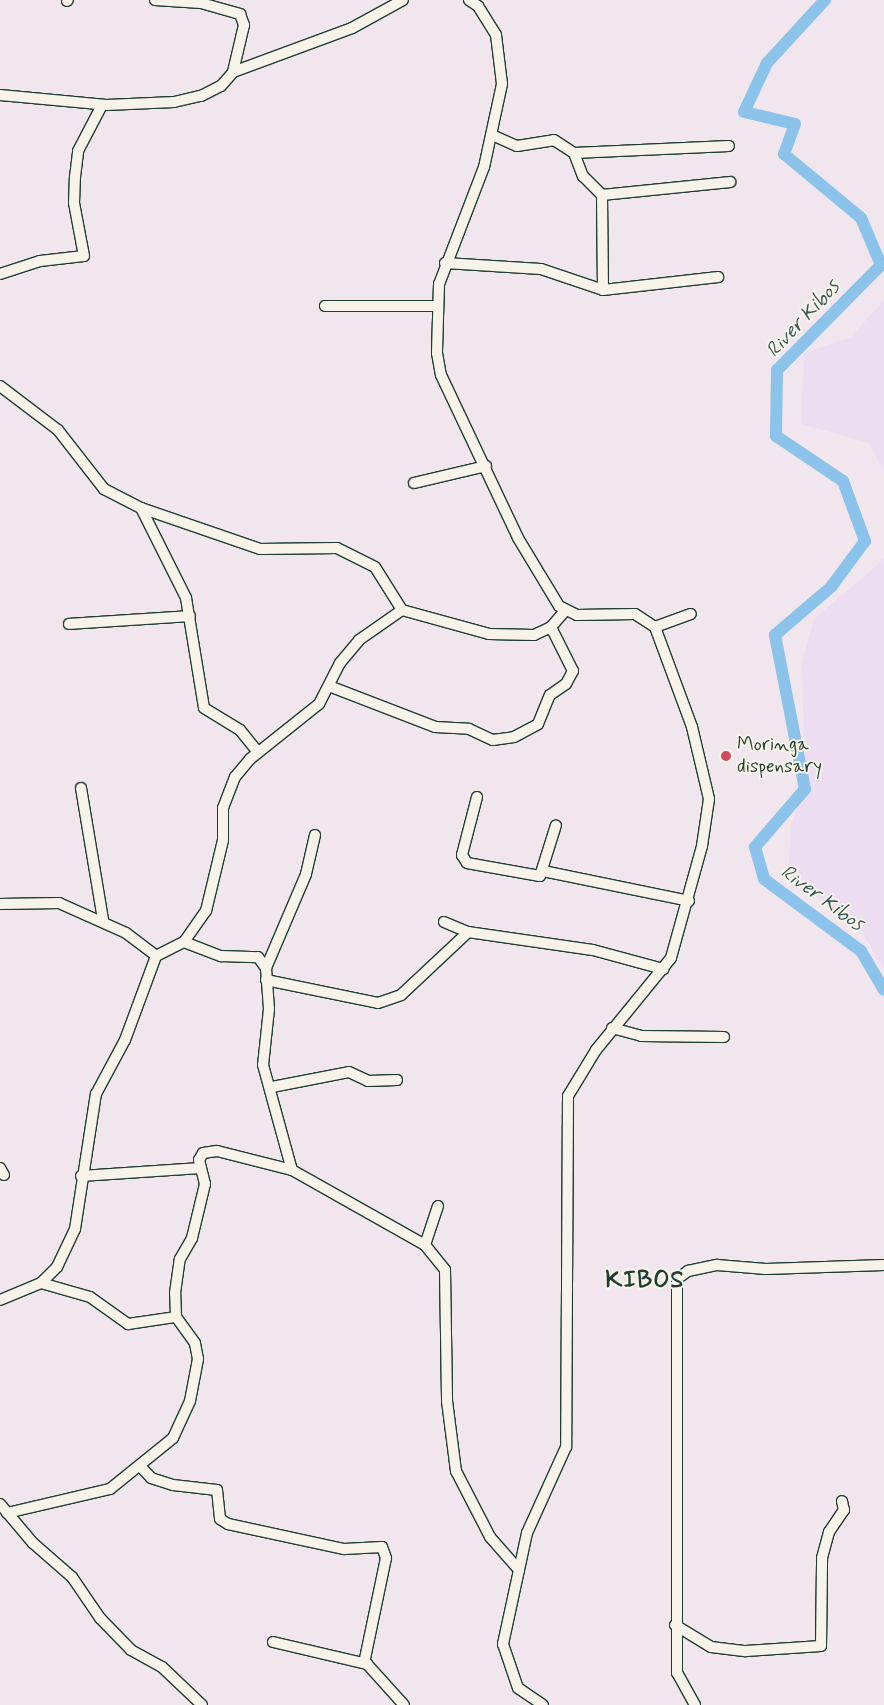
<!DOCTYPE html>
<html>
<head>
<meta charset="utf-8">
<style>
	body { margin:0 }
	#map { position:relative; width:884px; height:1705px; overflow:hidden; background:#f1e6ed; font-family:Mynerve,sans-serif }
	div>[style] { position:absolute }
	[style*='--x'] { left:calc(var(--x)*1px); top:calc(var(--y)*1px); width:calc(var(--w)*1px); rotate:calc(var(--a)*1deg) }
	.built>* { inset:0; background:#ecddf1 }
	.river>* { height:12px; margin:-6px; padding:0 6px; transform-origin:6px; border-radius:6px; background:#8bc3ea }
	.roads { filter:drop-shadow(1px 0 #1f3d34) drop-shadow(-1px 0 #1f3d34) drop-shadow(0 1px #1f3d34) drop-shadow(0 -1px #1f3d34) }
	.minor>* { height:10px; margin:-5px; padding:0 5px; transform-origin:5px; border-radius:5px; background:#f7f3e8 }
	.dots>* { width:14px; height:14px; translate:-50% -50%; box-sizing:border-box; border:2px solid #f7f3e8; border-radius:50% }
	span { translate:-50% -50%; white-space:nowrap; text-align:center; line-height:1.15; -webkit-text-stroke:4px #f7f3e8; paint-order:stroke }
	.poi-label { font-size:19px; color:#1f3d34 }
	.left { translate:0 -50%; text-align:left }
	.water-label { font-size:20px; color:#355858; font-style:italic }
	.district-label { font-size:24px; color:#1f3d34; font-weight:700; letter-spacing:1px }
</style>
</head>
<body>
<div id="map">
	<div class="built">
		<i style="clip-path:polygon(884px 300px,884px 473px,869px 443px,801px 424px,804px 353px,851px 337px)"></i>
		<i style="clip-path:polygon(884px 559px,884px 970px,859px 927px,788px 878px,791px 824px,805px 789px,802px 662px,814px 619px)"></i>
	</div>
	<div class="river">
		<i style="--x:825;--y:0;--w:86;--a:132.6"></i>
		<i style="--x:767;--y:63;--w:54;--a:115.1"></i>
		<i style="--x:744;--y:112;--w:52;--a:13.2"></i>
		<i style="--x:795;--y:124;--w:32;--a:110"></i>
		<i style="--x:784;--y:154;--w:100;--a:39.7"></i>
		<i style="--x:861;--y:218;--w:51;--a:66.9"></i>
		<i style="--x:881;--y:265;--w:148;--a:134.7"></i>
		<i style="--x:777;--y:370;--w:66;--a:90.9"></i>
		<i style="--x:776;--y:436;--w:81;--a:33.9"></i>
		<i style="--x:843;--y:481;--w:64;--a:69.9"></i>
		<i style="--x:865;--y:541;--w:57;--a:126.5"></i>
		<i style="--x:831;--y:587;--w:74;--a:139.4"></i>
		<i style="--x:775;--y:635;--w:157;--a:79"></i>
		<i style="--x:805;--y:789;--w:77;--a:130.8"></i>
		<i style="--x:755;--y:847;--w:33;--a:74"></i>
		<i style="--x:764;--y:879;--w:121;--a:36.6"></i>
		<i style="--x:861;--y:951;--w:45;--a:59.5"></i>
	</div>
	<div class="roads">
		<div class="minor">
			<i style="--x:155;--y:0;--w:46;--a:3.7"></i>
			<i style="--x:201;--y:3;--w:41;--a:15.8"></i>
			<i style="--x:240;--y:14;--w:12;--a:70"></i>
			<i style="--x:244;--y:25;--w:48;--a:103.2"></i>
			<i style="--x:469;--y:0;--w:11;--a:34"></i>
			<i style="--x:478;--y:6;--w:34;--a:58"></i>
			<i style="--x:496;--y:35;--w:49;--a:83"></i>
			<i style="--x:502;--y:84;--w:85;--a:102.2"></i>
			<i style="--x:484;--y:167;--w:125;--a:111"></i>
			<i style="--x:439;--y:284;--w:69;--a:91.7"></i>
			<i style="--x:437;--y:353;--w:22;--a:80"></i>
			<i style="--x:441;--y:375;--w:180;--a:64.7"></i>
			<i style="--x:518;--y:538;--w:79;--a:58.9"></i>
			<i style="--x:559;--y:606;--w:20;--a:27"></i>
			<i style="--x:577;--y:615;--w:58;--a:-1"></i>
			<i style="--x:635;--y:614;--w:24;--a:33"></i>
			<i style="--x:655;--y:627;--w:107;--a:69.7"></i>
			<i style="--x:692;--y:727;--w:74;--a:76.7"></i>
			<i style="--x:709;--y:799;--w:48;--a:98.5"></i>
			<i style="--x:702;--y:846;--w:116;--a:105.5"></i>
			<i style="--x:671;--y:958;--w:119;--a:129.2"></i>
			<i style="--x:596;--y:1050;--w:54;--a:121.3"></i>
			<i style="--x:568;--y:1096;--w:351;--a:90.3"></i>
			<i style="--x:566;--y:1447;--w:94;--a:114.4"></i>
			<i style="--x:527;--y:1533;--w:114;--a:102.2"></i>
			<i style="--x:503;--y:1644;--w:46;--a:71.2"></i>
			<i style="--x:518;--y:1688;--w:30;--a:34"></i>
			<i style="--x:67;--y:1;--w:1;--a:-45"></i>
			<i style="--x:0;--y:95;--w:107;--a:5.3"></i>
			<i style="--x:107;--y:105;--w:67;--a:-2.6"></i>
			<i style="--x:174;--y:102;--w:28;--a:-13"></i>
			<i style="--x:201;--y:96;--w:22;--a:-27"></i>
			<i style="--x:221;--y:86;--w:18;--a:-49"></i>
			<i style="--x:233;--y:72;--w:127;--a:-20.3"></i>
			<i style="--x:352;--y:28;--w:58;--a:-28.8"></i>
			<i style="--x:492;--y:135;--w:27;--a:24"></i>
			<i style="--x:517;--y:146;--w:37;--a:-9"></i>
			<i style="--x:554;--y:140;--w:24;--a:33"></i>
			<i style="--x:574;--y:153;--w:155;--a:-2.6"></i>
			<i style="--x:574;--y:153;--w:25;--a:69"></i>
			<i style="--x:583;--y:176;--w:27;--a:45"></i>
			<i style="--x:602;--y:195;--w:95;--a:89.4"></i>
			<i style="--x:602;--y:195;--w:129;--a:-5.8"></i>
			<i style="--x:445;--y:263;--w:96;--a:3.6"></i>
			<i style="--x:541;--y:269;--w:65;--a:18.7"></i>
			<i style="--x:603;--y:290;--w:116;--a:-6.4"></i>
			<i style="--x:0;--y:274;--w:42;--a:-18"></i>
			<i style="--x:40;--y:261;--w:44;--a:-6.5"></i>
			<i style="--x:84;--y:256;--w:54;--a:-100.7"></i>
			<i style="--x:74;--y:203;--w:26;--a:-88"></i>
			<i style="--x:75;--y:177;--w:26;--a:-83"></i>
			<i style="--x:78;--y:151;--w:52;--a:-62.4"></i>
			<i style="--x:325;--y:306;--w:113;--a:0"></i>
			<i style="--x:0;--y:386;--w:73;--a:37.2"></i>
			<i style="--x:58;--y:430;--w:75;--a:52.1"></i>
			<i style="--x:104;--y:489;--w:42;--a:27.2"></i>
			<i style="--x:141;--y:508;--w:126;--a:19"></i>
			<i style="--x:260;--y:549;--w:77;--a:-0.7"></i>
			<i style="--x:337;--y:548;--w:42;--a:26.6"></i>
			<i style="--x:375;--y:567;--w:51;--a:57.9"></i>
			<i style="--x:402;--y:610;--w:90;--a:15.4"></i>
			<i style="--x:489;--y:634;--w:45;--a:1.3"></i>
			<i style="--x:534;--y:635;--w:19;--a:-25"></i>
			<i style="--x:551;--y:627;--w:21;--a:-49"></i>
			<i style="--x:414;--y:483;--w:74;--a:-13.3"></i>
			<i style="--x:141;--y:508;--w:101;--a:63.4"></i>
			<i style="--x:186;--y:598;--w:111;--a:80.7"></i>
			<i style="--x:204;--y:708;--w:42;--a:31.4"></i>
			<i style="--x:240;--y:730;--w:28;--a:51"></i>
			<i style="--x:69;--y:624;--w:121;--a:-3.8"></i>
			<i style="--x:655;--y:627;--w:38;--a:-20"></i>
			<i style="--x:329;--y:686;--w:114;--a:21.1"></i>
			<i style="--x:435;--y:727;--w:34;--a:3"></i>
			<i style="--x:469;--y:729;--w:26;--a:25"></i>
			<i style="--x:493;--y:740;--w:21;--a:-8"></i>
			<i style="--x:514;--y:737;--w:27;--a:-28"></i>
			<i style="--x:538;--y:724;--w:31;--a:-68"></i>
			<i style="--x:550;--y:695;--w:19;--a:-35"></i>
			<i style="--x:566;--y:684;--w:15;--a:-62"></i>
			<i style="--x:573;--y:671;--w:49;--a:-116.6"></i>
			<i style="--x:81;--y:788;--w:134;--a:80.5"></i>
			<i style="--x:477;--y:797;--w:60;--a:104.5"></i>
			<i style="--x:462;--y:855;--w:9;--a:58"></i>
			<i style="--x:467;--y:863;--w:74;--a:10.1"></i>
			<i style="--x:540;--y:876;--w:53;--a:-72.6"></i>
			<i style="--x:543;--y:871;--w:149;--a:11.6"></i>
			<i style="--x:0;--y:904;--w:59;--a:-1"></i>
			<i style="--x:59;--y:903;--w:73;--a:24.1"></i>
			<i style="--x:126;--y:933;--w:38;--a:37"></i>
			<i style="--x:444;--y:922;--w:26;--a:23"></i>
			<i style="--x:468;--y:932;--w:126;--a:8.2"></i>
			<i style="--x:593;--y:950;--w:73;--a:15.2"></i>
			<i style="--x:184;--y:942;--w:40;--a:21"></i>
			<i style="--x:221;--y:956;--w:37;--a:2"></i>
			<i style="--x:258;--y:957;--w:14;--a:54"></i>
			<i style="--x:266;--y:968;--w:41;--a:85.8"></i>
			<i style="--x:269;--y:1009;--w:56;--a:96.1"></i>
			<i style="--x:263;--y:1065;--w:109;--a:74.6"></i>
			<i style="--x:292;--y:1170;--w:153;--a:29.4"></i>
			<i style="--x:425;--y:1245;--w:32;--a:51"></i>
			<i style="--x:445;--y:1270;--w:131;--a:89.1"></i>
			<i style="--x:447;--y:1401;--w:71;--a:82.7"></i>
			<i style="--x:456;--y:1471;--w:74;--a:62.7"></i>
			<i style="--x:490;--y:1537;--w:44;--a:48.7"></i>
			<i style="--x:266;--y:968;--w:102;--a:-66.9"></i>
			<i style="--x:306;--y:874;--w:40;--a:-77"></i>
			<i style="--x:266;--y:980;--w:114;--a:11.6"></i>
			<i style="--x:378;--y:1003;--w:24;--a:-19"></i>
			<i style="--x:401;--y:995;--w:92;--a:-43.2"></i>
			<i style="--x:612;--y:1028;--w:30;--a:15"></i>
			<i style="--x:641;--y:1036;--w:83;--a:0.7"></i>
			<i style="--x:272;--y:1087;--w:78;--a:-11"></i>
			<i style="--x:349;--y:1072;--w:21;--a:25"></i>
			<i style="--x:368;--y:1081;--w:29;--a:-2"></i>
			<i style="--x:0;--y:1168;--w:8;--a:60"></i>
			<i style="--x:81;--y:1176;--w:120;--a:-3.8"></i>
			<i style="--x:425;--y:1245;--w:41;--a:-71.6"></i>
			<i style="--x:41;--y:1283;--w:51;--a:15.9"></i>
			<i style="--x:90;--y:1297;--w:47;--a:35.4"></i>
			<i style="--x:128;--y:1324;--w:49;--a:-8.3"></i>
			<i style="--x:0;--y:1300;--w:44;--a:-22.5"></i>
			<i style="--x:41;--y:1283;--w:23;--a:-45"></i>
			<i style="--x:57;--y:1267;--w:42;--a:-64.7"></i>
			<i style="--x:75;--y:1229;--w:137;--a:-81.2"></i>
			<i style="--x:96;--y:1094;--w:61;--a:-61.8"></i>
			<i style="--x:125;--y:1040;--w:90;--a:-69.7"></i>
			<i style="--x:156;--y:956;--w:31;--a:-27"></i>
			<i style="--x:184;--y:942;--w:38;--a:-55"></i>
			<i style="--x:206;--y:911;--w:73;--a:-76.5"></i>
			<i style="--x:223;--y:840;--w:32;--a:-90"></i>
			<i style="--x:223;--y:808;--w:33;--a:-69"></i>
			<i style="--x:235;--y:777;--w:23;--a:-50"></i>
			<i style="--x:250;--y:759;--w:88;--a:-38.6"></i>
			<i style="--x:319;--y:704;--w:46;--a:-62.9"></i>
			<i style="--x:340;--y:663;--w:30;--a:-50"></i>
			<i style="--x:359;--y:640;--w:52;--a:-34.9"></i>
			<i style="--x:140;--y:1466;--w:16;--a:47"></i>
			<i style="--x:151;--y:1478;--w:23;--a:18"></i>
			<i style="--x:173;--y:1485;--w:44;--a:6.5"></i>
			<i style="--x:217;--y:1490;--w:29;--a:84"></i>
			<i style="--x:220;--y:1519;--w:9;--a:32"></i>
			<i style="--x:228;--y:1524;--w:119;--a:12.2"></i>
			<i style="--x:344;--y:1549;--w:38;--a:-3"></i>
			<i style="--x:382;--y:1547;--w:12;--a:70"></i>
			<i style="--x:386;--y:1558;--w:107;--a:101.8"></i>
			<i style="--x:0;--y:1504;--w:51;--a:49.8"></i>
			<i style="--x:33;--y:1543;--w:52;--a:41.1"></i>
			<i style="--x:72;--y:1577;--w:50;--a:55.7"></i>
			<i style="--x:100;--y:1618;--w:45;--a:45.9"></i>
			<i style="--x:131;--y:1650;--w:35;--a:29"></i>
			<i style="--x:162;--y:1667;--w:55;--a:43.5"></i>
			<i style="--x:7;--y:1513;--w:106;--a:-13.1"></i>
			<i style="--x:110;--y:1489;--w:81;--a:-39"></i>
			<i style="--x:173;--y:1438;--w:41;--a:-65.3"></i>
			<i style="--x:190;--y:1401;--w:43;--a:-79.2"></i>
			<i style="--x:198;--y:1359;--w:16;--a:-101"></i>
			<i style="--x:195;--y:1343;--w:32;--a:-126"></i>
			<i style="--x:176;--y:1317;--w:24;--a:-92"></i>
			<i style="--x:175;--y:1293;--w:34;--a:-82"></i>
			<i style="--x:180;--y:1259;--w:24;--a:-60"></i>
			<i style="--x:192;--y:1238;--w:56;--a:-76.5"></i>
			<i style="--x:205;--y:1184;--w:25;--a:-104"></i>
			<i style="--x:199;--y:1160;--w:8;--a:-60"></i>
			<i style="--x:203;--y:1153;--w:14;--a:-8"></i>
			<i style="--x:217;--y:1151;--w:77;--a:14.2"></i>
			<i style="--x:675;--y:1625;--w:42;--a:31.4"></i>
			<i style="--x:711;--y:1647;--w:35;--a:7"></i>
			<i style="--x:746;--y:1651;--w:75;--a:-3.8"></i>
			<i style="--x:821;--y:1646;--w:88;--a:-89.3"></i>
			<i style="--x:822;--y:1558;--w:27;--a:-75"></i>
			<i style="--x:829;--y:1532;--w:27;--a:-56"></i>
			<i style="--x:844;--y:1510;--w:9;--a:-103"></i>
			<i style="--x:273;--y:1642;--w:97;--a:13.2"></i>
			<i style="--x:367;--y:1664;--w:55;--a:47.9"></i>
			<i style="--x:695;--y:1705;--w:37;--a:-119"></i>
			<i style="--x:677;--y:1673;--w:394;--a:-90"></i>
			<i style="--x:677;--y:1279;--w:14;--a:-36"></i>
			<i style="--x:688;--y:1271;--w:30;--a:-12"></i>
			<i style="--x:717;--y:1265;--w:49;--a:4.7"></i>
			<i style="--x:766;--y:1269;--w:118;--a:-1.9"></i>
		</div>
	</div>
	<div class="dots">
		<i style="left:726px;top:756px;background:#d1495b"></i>
	</div>
	<div class="poi-label">
		<span class="left" style="left:737px;top:756px">Moringa<br>dispensary</span>
	</div>
	<div class="water-label">
		<span style="left:803px;top:319px;rotate:-47deg">River Kibos</span>
		<span style="left:822px;top:898px;rotate:36deg">River Kibos</span>
	</div>
	<div class="district-label">
		<span style="left:645px;top:1281px">KIBOS</span>
	</div>
</div>
</body>
</html>
